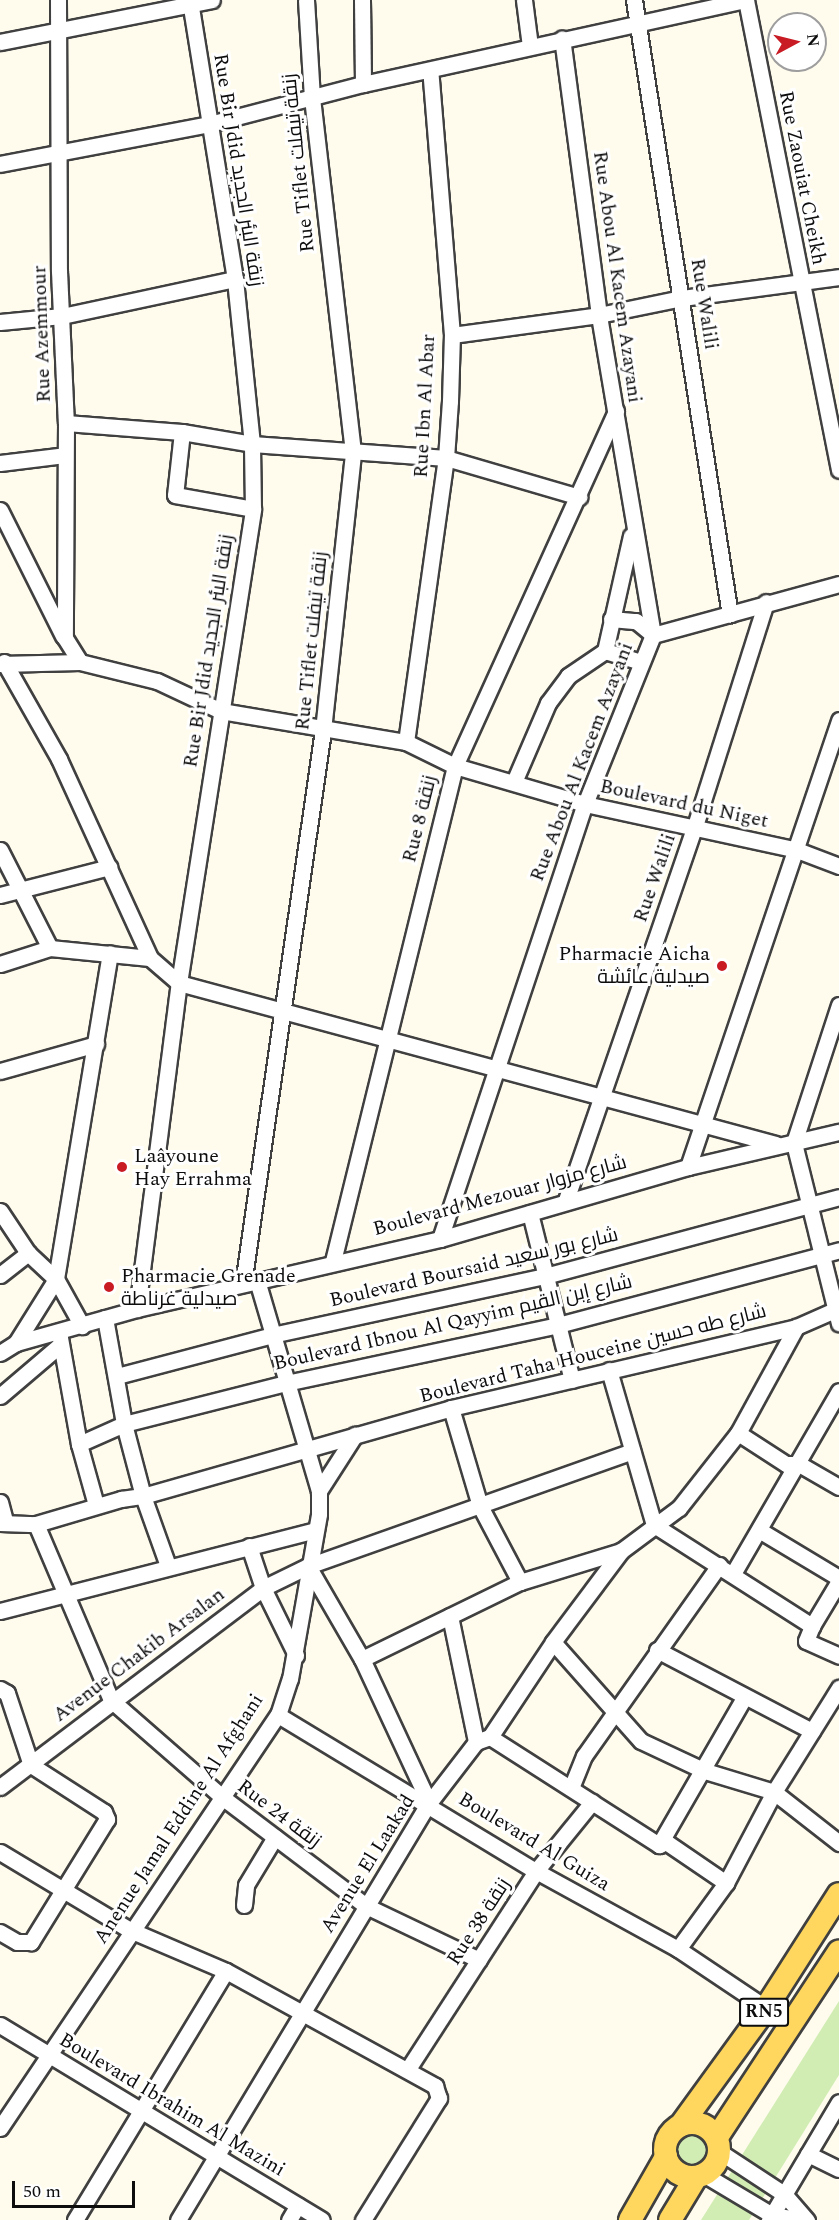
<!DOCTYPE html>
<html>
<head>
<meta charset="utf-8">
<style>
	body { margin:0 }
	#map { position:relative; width:839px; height:2220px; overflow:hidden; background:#fffcee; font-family:Spectral,Cairo,serif }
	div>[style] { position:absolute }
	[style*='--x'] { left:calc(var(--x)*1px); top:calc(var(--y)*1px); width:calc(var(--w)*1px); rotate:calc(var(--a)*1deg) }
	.green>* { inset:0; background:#d2edb4 }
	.round { border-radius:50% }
	.roads { filter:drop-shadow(2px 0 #404040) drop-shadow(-2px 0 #404040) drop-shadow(0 2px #404040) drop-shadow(0 -2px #404040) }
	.street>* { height:15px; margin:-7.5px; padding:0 7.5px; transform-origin:7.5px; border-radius:7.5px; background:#fff }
	.primary>* { height:22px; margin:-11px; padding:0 11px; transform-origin:11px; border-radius:11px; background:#ffd75e }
	.primary>.ring { margin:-11px; padding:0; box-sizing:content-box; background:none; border:22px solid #ffd75e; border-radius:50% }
	.dots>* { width:16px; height:16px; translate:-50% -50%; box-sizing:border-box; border:3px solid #fff; border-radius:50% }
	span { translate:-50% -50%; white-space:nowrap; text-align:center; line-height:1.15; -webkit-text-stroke:6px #fff; paint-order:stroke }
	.shield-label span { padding:2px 4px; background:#fff; border:2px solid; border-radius:4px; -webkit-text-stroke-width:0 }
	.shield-label { font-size:18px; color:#0d0d0d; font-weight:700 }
	.street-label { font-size:20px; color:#0d0d0d }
	.poi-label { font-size:20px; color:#0d0d0d }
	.right { translate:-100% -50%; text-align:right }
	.left { translate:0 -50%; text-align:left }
	.north { position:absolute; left:767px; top:12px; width:60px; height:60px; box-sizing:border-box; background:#fff; border:2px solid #9e9e9e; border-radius:50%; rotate:83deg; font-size:16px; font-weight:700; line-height:24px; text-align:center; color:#0d0d0d }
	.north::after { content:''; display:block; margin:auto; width:21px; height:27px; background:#c81b24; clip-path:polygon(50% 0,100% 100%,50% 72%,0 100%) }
	.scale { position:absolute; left:12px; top:2181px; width:123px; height:27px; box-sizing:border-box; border:3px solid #0d0d0d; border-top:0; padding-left:8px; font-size:18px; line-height:21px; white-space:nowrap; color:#0d0d0d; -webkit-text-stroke:4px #fff; paint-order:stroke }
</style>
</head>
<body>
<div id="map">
	<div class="green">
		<i style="clip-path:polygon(839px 2001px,839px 2075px,749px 2220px,701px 2220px)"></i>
		<i class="round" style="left:676px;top:2133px;width:34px;height:34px"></i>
	</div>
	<div class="roads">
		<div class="street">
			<i style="--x:58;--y:0;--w:271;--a:89.8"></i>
			<i style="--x:59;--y:271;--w:152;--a:87.4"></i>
			<i style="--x:66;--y:423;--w:215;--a:90.3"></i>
			<i style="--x:65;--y:638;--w:28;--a:58"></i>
			<i style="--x:362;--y:0;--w:84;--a:89.3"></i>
			<i style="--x:524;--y:0;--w:46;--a:82.6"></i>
			<i style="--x:634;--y:0;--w:622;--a:81.13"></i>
			<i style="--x:746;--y:0;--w:479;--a:78.8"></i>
			<i style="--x:0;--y:42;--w:216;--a:-11.2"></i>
			<i style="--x:0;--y:164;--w:213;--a:-10.8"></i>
			<i style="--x:209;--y:124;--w:159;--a:-14.6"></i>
			<i style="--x:363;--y:84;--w:392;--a:-12.4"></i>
			<i style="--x:0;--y:322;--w:62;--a:-5.5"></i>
			<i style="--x:62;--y:316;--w:177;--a:-12.1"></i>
			<i style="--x:452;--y:335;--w:148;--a:-7.7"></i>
			<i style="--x:599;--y:315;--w:85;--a:-11.6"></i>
			<i style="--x:682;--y:298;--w:158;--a:-7.6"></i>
			<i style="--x:66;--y:423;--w:116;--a:4.4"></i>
			<i style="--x:182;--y:432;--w:71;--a:9.7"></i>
			<i style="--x:252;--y:444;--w:195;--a:4.1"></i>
			<i style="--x:446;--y:458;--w:139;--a:16.3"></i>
			<i style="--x:182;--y:432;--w:63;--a:96.3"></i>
			<i style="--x:175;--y:495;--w:79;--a:10.2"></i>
			<i style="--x:0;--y:463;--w:65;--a:-7"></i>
			<i style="--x:0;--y:510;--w:141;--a:63.4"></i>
			<i style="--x:611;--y:619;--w:25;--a:5"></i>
			<i style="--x:636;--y:621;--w:22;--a:39"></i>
			<i style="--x:653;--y:635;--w:193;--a:-15.3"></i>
			<i style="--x:605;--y:651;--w:38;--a:17"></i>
			<i style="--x:4;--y:662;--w:112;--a:60.4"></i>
			<i style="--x:59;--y:759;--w:219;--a:65.4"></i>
			<i style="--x:0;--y:664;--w:80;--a:-1.4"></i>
			<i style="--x:80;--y:662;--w:79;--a:13.9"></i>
			<i style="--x:157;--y:681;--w:71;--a:25.1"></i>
			<i style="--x:221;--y:711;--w:188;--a:9.5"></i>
			<i style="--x:406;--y:742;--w:55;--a:26.1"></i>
			<i style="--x:455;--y:766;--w:135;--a:16.3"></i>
			<i style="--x:585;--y:804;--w:217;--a:12.2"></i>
			<i style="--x:797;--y:850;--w:45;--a:20.9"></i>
			<i style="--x:406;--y:742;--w:287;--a:-82"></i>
			<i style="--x:446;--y:458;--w:57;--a:-86"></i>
			<i style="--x:450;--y:401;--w:66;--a:-88.3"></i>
			<i style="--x:452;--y:335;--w:266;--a:-94.7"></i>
			<i style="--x:514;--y:782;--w:86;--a:-66.7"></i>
			<i style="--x:548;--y:703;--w:34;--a:-53"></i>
			<i style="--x:568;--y:676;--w:45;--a:-34"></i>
			<i style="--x:605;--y:651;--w:118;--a:-77.3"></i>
			<i style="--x:0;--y:850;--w:110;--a:63"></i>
			<i style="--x:0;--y:895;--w:113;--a:-14.4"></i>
			<i style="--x:0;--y:964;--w:52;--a:-17.7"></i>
			<i style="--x:50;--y:948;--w:100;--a:5.7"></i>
			<i style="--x:150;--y:958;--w:38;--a:41"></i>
			<i style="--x:179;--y:983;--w:618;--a:15.09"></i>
			<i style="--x:839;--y:1005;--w:145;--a:108.1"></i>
			<i style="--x:794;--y:1143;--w:186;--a:76"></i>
			<i style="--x:0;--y:1071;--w:100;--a:-15.7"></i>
			<i style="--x:688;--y:1167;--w:472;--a:-71.3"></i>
			<i style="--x:566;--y:1200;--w:392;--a:-71"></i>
			<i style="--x:694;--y:829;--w:238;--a:-72.4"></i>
			<i style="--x:0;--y:1211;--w:50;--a:56.3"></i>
			<i style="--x:28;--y:1253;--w:38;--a:43"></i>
			<i style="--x:56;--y:1279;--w:54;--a:61"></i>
			<i style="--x:530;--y:1213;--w:172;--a:75.9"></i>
			<i style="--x:440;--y:1239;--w:459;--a:-71.6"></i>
			<i style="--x:585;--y:804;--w:182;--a:-68.1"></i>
			<i style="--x:653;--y:635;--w:325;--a:-99.6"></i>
			<i style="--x:599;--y:315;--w:279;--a:-97.6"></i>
			<i style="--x:333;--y:1261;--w:510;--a:-76.15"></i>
			<i style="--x:455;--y:766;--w:390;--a:-65.6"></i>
			<i style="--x:0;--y:1275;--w:36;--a:-38"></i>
			<i style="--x:243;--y:1284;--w:560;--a:-81.78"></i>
			<i style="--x:323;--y:730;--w:280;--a:-83.8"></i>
			<i style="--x:353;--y:452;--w:356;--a:-96.6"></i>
			<i style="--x:312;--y:98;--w:98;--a:-93.5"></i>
			<i style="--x:137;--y:1309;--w:329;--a:-82.7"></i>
			<i style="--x:179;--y:983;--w:480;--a:-81.1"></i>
			<i style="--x:253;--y:509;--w:65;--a:-90.9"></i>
			<i style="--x:252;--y:444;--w:166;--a:-95.9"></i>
			<i style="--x:235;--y:279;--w:283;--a:-99.2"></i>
			<i style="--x:105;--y:1318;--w:108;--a:79.8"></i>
			<i style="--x:124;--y:1424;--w:74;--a:75.2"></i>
			<i style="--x:143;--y:1496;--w:74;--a:70.3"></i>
			<i style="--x:59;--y:1332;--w:114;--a:79.9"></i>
			<i style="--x:79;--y:1444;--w:63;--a:74.4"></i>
			<i style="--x:16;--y:1343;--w:75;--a:-58"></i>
			<i style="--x:56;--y:1279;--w:330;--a:-80.6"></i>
			<i style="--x:0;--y:1353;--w:19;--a:-32"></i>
			<i style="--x:16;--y:1343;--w:126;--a:-15.7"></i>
			<i style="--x:137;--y:1309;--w:311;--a:-13"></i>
			<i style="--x:440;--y:1239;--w:258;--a:-16.2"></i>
			<i style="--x:688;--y:1167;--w:155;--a:-13.1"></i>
			<i style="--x:609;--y:1370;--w:161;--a:73.8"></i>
			<i style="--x:654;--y:1525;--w:188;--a:32.6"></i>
			<i style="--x:812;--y:1626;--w:16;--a:112"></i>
			<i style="--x:806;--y:1641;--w:36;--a:24"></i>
			<i style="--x:117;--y:1376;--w:160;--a:-14.8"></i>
			<i style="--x:272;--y:1335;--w:279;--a:-12.2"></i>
			<i style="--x:545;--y:1276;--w:304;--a:-15"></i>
			<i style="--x:0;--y:1396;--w:79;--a:-40.4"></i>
			<i style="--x:451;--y:1408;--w:102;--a:73.5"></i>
			<i style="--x:480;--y:1506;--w:86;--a:62.2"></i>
			<i style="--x:738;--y:1433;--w:57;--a:32.9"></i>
			<i style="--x:786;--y:1464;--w:13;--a:0"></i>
			<i style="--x:799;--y:1464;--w:46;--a:29.9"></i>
			<i style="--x:79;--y:1444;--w:49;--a:-24"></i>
			<i style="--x:124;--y:1424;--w:167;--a:-14.2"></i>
			<i style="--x:286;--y:1383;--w:278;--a:-12"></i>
			<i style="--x:558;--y:1325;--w:291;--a:-14.9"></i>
			<i style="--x:319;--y:1491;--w:67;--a:-57.3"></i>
			<i style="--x:0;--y:1502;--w:20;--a:75"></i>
			<i style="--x:0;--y:1523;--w:36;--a:2"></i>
			<i style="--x:36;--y:1524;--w:89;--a:-16.4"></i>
			<i style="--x:121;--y:1499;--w:22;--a:-8"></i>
			<i style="--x:143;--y:1496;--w:320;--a:-15.9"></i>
			<i style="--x:451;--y:1408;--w:354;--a:-13.2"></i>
			<i style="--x:796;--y:1327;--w:47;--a:-23.8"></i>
			<i style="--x:36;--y:1524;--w:191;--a:66.9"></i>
			<i style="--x:111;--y:1700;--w:147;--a:41.1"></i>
			<i style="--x:222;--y:1797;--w:181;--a:37.1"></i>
			<i style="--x:366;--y:1906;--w:125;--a:25.5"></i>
			<i style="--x:759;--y:1530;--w:93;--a:31"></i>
			<i style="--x:249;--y:1546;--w:44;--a:71.6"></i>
			<i style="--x:263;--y:1588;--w:75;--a:63.8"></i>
			<i style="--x:308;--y:1566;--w:108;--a:59.9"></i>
			<i style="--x:362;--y:1659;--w:159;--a:65"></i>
			<i style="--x:734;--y:1572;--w:209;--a:-59.9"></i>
			<i style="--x:0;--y:1611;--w:326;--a:-14.4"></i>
			<i style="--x:450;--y:1616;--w:129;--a:78.3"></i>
			<i style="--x:812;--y:1626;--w:52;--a:-59"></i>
			<i style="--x:553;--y:1642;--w:132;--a:48.4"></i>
			<i style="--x:641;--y:1741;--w:71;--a:25.1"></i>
			<i style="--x:705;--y:1771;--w:72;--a:16.9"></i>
			<i style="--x:774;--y:1792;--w:83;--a:38.1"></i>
			<i style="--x:657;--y:1650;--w:175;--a:27.6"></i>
			<i style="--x:362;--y:1659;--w:176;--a:-26"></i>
			<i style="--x:520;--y:1582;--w:106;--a:-17.1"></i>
			<i style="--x:621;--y:1551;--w:72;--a:-36.6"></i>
			<i style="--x:679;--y:1508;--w:95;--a:-51.8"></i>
			<i style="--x:738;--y:1433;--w:121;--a:-61.3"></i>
			<i style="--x:0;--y:1689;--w:8;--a:30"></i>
			<i style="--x:7;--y:1693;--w:76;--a:71.6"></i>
			<i style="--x:31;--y:1765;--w:87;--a:32.8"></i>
			<i style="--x:104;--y:1812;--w:8;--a:67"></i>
			<i style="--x:107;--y:1819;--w:145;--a:121.7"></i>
			<i style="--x:31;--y:1942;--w:14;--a:180"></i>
			<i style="--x:17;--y:1942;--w:20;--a:-150"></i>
			<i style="--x:278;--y:1715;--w:301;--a:31.2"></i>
			<i style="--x:536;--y:1871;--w:162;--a:28.8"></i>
			<i style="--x:678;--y:1949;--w:106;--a:33.8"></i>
			<i style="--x:490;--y:1737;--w:201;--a:32.6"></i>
			<i style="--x:659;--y:1845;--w:8;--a:-23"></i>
			<i style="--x:666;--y:1842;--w:73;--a:34.3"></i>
			<i style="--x:0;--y:1787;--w:330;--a:-37.1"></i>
			<i style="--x:263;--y:1588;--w:50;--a:-26.1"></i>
			<i style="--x:308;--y:1566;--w:344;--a:-19.5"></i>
			<i style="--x:571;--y:1788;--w:35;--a:-68"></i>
			<i style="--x:584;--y:1756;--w:234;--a:-54.7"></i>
			<i style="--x:659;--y:1845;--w:170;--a:-60"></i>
			<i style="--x:0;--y:1852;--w:152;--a:31"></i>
			<i style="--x:130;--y:1930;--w:104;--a:23.1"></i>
			<i style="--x:226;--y:1971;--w:239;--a:28.8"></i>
			<i style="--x:435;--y:2086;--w:13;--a:72"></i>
			<i style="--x:439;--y:2098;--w:144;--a:121.9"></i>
			<i style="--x:244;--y:1905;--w:20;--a:-84"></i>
			<i style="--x:246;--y:1885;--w:56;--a:-58.9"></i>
			<i style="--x:678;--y:1949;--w:82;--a:-54"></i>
			<i style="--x:726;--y:1883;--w:103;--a:-62.2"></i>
			<i style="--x:774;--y:1792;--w:123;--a:-58"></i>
			<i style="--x:0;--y:2025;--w:376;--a:31.2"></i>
			<i style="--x:408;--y:2069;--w:236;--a:-57.1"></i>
			<i style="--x:536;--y:1871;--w:89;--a:-50.9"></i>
			<i style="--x:0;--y:2128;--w:498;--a:-56.1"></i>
			<i style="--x:278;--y:1715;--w:38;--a:-72"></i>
			<i style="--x:290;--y:1679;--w:168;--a:-80"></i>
			<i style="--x:319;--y:1514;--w:23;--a:-90"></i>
			<i style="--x:319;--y:1491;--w:219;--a:-106.4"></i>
			<i style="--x:720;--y:2152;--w:77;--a:33.3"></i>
			<i style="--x:784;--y:2194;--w:35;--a:49"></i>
			<i style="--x:808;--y:2154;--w:34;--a:26"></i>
			<i style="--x:705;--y:2175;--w:78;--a:30.8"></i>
			<i style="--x:772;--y:2215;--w:31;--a:9"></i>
			<i style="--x:75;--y:2220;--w:291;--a:-58.8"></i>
			<i style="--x:178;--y:2220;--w:487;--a:-59"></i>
			<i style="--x:429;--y:1803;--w:77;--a:-52.4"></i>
			<i style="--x:476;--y:1742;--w:15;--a:-20"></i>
			<i style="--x:490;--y:1737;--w:114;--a:-56.4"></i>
			<i style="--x:553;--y:1642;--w:114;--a:-53.2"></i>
			<i style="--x:289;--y:2220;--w:17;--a:-59"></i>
			<i style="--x:769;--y:2220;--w:137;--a:-59.3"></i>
		</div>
		<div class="primary">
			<i class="ring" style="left:665px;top:2123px;width:32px;height:32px"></i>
			<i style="--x:681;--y:2125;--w:145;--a:-54"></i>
			<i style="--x:766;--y:2008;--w:135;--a:-57.4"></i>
			<i style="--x:717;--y:2137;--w:222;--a:-56.7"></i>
			<i style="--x:630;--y:2220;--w:73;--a:-60.3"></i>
			<i style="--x:670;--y:2220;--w:50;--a:-58.8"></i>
		</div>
	</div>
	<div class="dots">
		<i style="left:722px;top:966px;background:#c81b24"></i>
		<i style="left:122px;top:1167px;background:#c81b24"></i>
		<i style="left:109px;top:1287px;background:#c81b24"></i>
	</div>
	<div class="shield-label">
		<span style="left:764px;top:2012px">RN5</span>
	</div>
	<div class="street-label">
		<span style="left:299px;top:163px;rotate:-96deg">Rue Tiflet زنقة تيفلت</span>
		<span style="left:238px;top:170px;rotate:81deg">Rue Bir Jdid زنقة البئر الجديد</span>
		<span style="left:802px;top:178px;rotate:79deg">Rue Zaouiat Cheikh</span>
		<span style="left:617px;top:277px;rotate:82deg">Rue Abou Al Kacem Azayani</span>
		<span style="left:704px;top:304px;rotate:81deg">Rue Walili</span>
		<span style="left:42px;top:334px;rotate:-92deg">Rue Azemmour</span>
		<span style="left:425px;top:406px;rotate:-87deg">Rue Ibn Al Abar</span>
		<span style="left:312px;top:641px;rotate:-84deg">Rue Tiflet زنقة تيفلت</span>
		<span style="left:209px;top:651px;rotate:-81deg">Rue Bir Jdid زنقة البئر الجديد</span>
		<span style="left:582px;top:762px;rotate:-69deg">Rue Abou Al Kacem Azayani</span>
		<span style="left:684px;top:804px;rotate:12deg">Boulevard du Niget</span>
		<span style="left:420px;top:819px;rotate:-76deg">Rue 8 زنقة</span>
		<span style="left:655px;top:878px;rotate:-71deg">Rue Walili</span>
		<span style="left:500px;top:1196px;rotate:-15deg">Boulevard Mezouar شارع مزوار</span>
		<span style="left:474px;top:1268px;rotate:-13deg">Boulevard Boursaid شارع بور سعيد</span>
		<span style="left:453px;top:1323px;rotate:-13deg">Boulevard Ibnou Al Qayyim شارع إبن القيم</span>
		<span style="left:593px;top:1354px;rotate:-14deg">Boulevard Taha Houceine شارع طه حسين</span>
		<span style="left:139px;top:1655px;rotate:-37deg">Avenue Chakib Arsalan</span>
		<span style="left:279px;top:1814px;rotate:37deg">Rue 24 زنقة</span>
		<span style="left:179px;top:1819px;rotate:-57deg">Anenue Jamal Eddine Al Afghani</span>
		<span style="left:534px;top:1842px;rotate:31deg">Boulevard Al Guiza</span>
		<span style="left:368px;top:1864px;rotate:-58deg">Avenue El Laakad</span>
		<span style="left:479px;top:1922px;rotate:-57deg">Rue 38 زنقة</span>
		<span style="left:172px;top:2105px;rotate:31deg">Boulevard Ibrahim Al Mazini</span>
	</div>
	<div class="poi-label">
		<span class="right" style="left:710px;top:966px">Pharmacie Aicha<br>صيدلية عائشة</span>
		<span class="left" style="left:134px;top:1168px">Laâyoune<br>Hay Errahma</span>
		<span class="left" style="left:121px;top:1288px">Pharmacie Grenade<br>صيدلية غرناطة</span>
	</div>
	<div class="north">N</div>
	<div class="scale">50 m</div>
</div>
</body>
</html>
